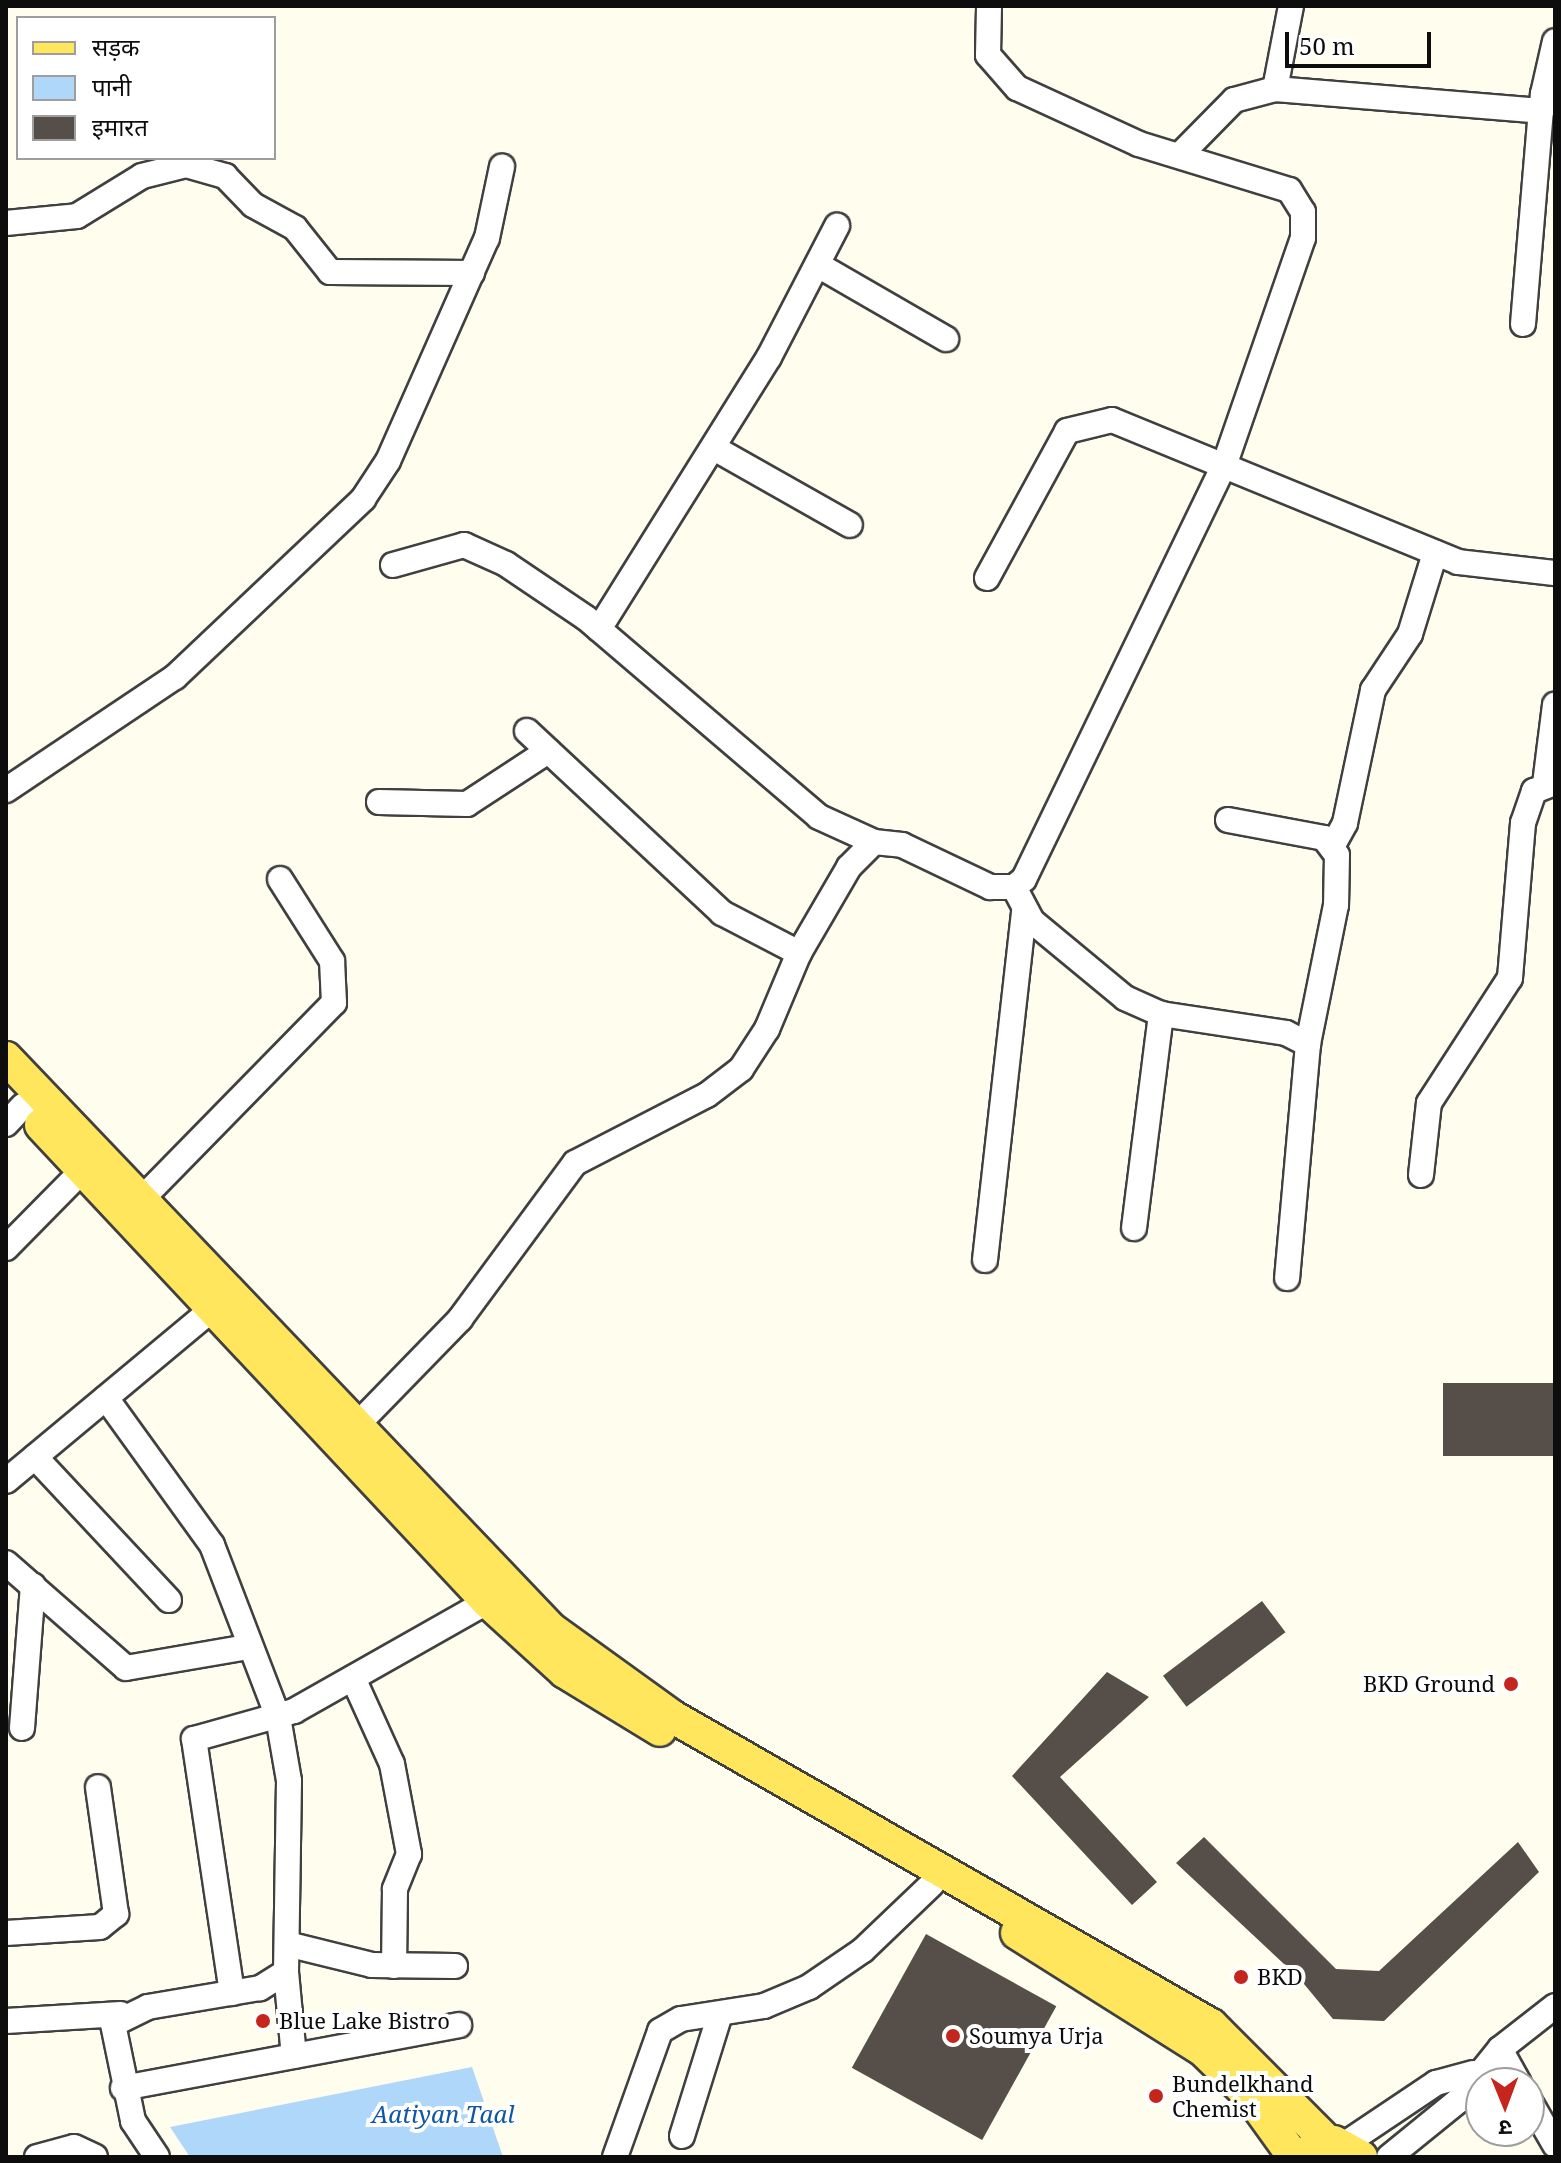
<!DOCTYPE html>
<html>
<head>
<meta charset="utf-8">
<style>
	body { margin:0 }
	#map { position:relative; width:1561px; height:2163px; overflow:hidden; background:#fffded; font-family:"Noto Serif","Noto Sans Devanagari",serif }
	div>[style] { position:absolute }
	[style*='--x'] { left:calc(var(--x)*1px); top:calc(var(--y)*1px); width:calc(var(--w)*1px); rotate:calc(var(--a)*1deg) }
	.water>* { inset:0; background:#afd7f9 }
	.building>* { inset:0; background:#564f49; transform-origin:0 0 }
	.roads { filter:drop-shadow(2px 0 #404040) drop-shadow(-2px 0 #404040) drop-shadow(0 2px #404040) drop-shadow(0 -2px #404040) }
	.minor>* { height:24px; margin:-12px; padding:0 12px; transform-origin:12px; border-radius:12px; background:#fff }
	.major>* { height:32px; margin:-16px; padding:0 16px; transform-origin:16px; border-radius:16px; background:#ffe65d }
	.dots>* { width:22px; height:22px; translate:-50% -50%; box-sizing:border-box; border:4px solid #fff; border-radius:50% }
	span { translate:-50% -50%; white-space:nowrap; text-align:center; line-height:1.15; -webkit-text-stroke:8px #fff; paint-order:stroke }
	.poi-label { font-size:22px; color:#0d0d0d }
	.right { translate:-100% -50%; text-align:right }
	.left { translate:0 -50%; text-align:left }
	.water-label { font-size:24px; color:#1056a5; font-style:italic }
	.frame { position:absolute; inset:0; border:8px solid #0d0d0d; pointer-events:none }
	.legend { position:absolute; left:16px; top:16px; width:260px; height:144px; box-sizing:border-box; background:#fff; border:2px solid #9e9e9e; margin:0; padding:10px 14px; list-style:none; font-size:24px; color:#0d0d0d }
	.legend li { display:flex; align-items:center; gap:16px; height:40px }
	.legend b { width:40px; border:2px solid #9e9e9e }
	.north { position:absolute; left:1465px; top:2067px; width:80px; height:80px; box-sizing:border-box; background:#fff; border:2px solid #9e9e9e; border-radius:50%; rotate:179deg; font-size:22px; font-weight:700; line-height:32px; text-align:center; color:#0d0d0d }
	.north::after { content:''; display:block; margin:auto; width:28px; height:36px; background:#c4261e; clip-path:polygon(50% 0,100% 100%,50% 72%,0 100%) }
	.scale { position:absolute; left:1285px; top:32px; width:146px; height:36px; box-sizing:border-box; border:4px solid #0d0d0d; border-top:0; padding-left:10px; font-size:24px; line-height:28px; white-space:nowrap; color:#0d0d0d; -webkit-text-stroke:6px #fff; paint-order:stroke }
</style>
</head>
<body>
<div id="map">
	<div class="water">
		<i style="clip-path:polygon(472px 2067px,503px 2157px,190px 2157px,170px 2127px)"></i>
	</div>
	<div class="building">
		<i style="left:1555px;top:1383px;width:73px;height:112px;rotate:90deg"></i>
		<i style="left:1262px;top:1601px;width:39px;height:124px;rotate:53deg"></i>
		<i style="clip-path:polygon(1107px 1672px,1149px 1697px,1060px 1777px,1157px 1882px,1132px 1905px,1012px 1776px)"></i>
		<i style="clip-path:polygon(1204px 1837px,1336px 1969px,1379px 1971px,1518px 1842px,1539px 1872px,1384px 2021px,1333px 2019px,1304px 1984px,1302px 1971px,1284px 1964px,1176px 1863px)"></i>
		<i style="left:926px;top:1934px;width:149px;height:153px;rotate:29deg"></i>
	</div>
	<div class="roads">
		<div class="minor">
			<i style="--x:1275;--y:89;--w:85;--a:-79.1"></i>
			<i style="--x:1543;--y:94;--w:54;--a:-77.2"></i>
			<i style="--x:1180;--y:155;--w:77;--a:-45.5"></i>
			<i style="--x:1234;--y:100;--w:42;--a:-15"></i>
			<i style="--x:1275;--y:89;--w:267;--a:4.7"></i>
			<i style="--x:6;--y:223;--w:71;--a:-5.6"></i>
			<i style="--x:77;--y:216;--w:76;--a:-31.6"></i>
			<i style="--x:142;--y:176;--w:45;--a:-14"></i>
			<i style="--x:186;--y:165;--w:41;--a:15.8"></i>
			<i style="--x:225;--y:176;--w:40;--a:46"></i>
			<i style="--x:253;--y:205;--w:48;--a:28.7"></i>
			<i style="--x:295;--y:228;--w:56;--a:51.5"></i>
			<i style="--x:330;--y:272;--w:142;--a:0.4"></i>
			<i style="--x:818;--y:265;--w:148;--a:30"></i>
			<i style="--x:1523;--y:324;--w:214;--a:-85.2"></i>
			<i style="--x:1541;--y:111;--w:17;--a:-83"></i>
			<i style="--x:1543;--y:94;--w:12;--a:9"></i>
			<i style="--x:714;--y:448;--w:156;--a:29.5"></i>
			<i style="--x:393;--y:565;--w:74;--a:-15.7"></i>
			<i style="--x:464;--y:545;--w:46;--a:24.3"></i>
			<i style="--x:506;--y:564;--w:97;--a:34"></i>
			<i style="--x:586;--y:618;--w:306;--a:40.5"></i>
			<i style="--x:819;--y:817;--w:60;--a:24.4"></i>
			<i style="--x:987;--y:578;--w:167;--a:-61.4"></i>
			<i style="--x:1067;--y:431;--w:46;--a:-13.7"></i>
			<i style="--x:1112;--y:420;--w:374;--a:22.3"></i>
			<i style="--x:1458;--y:562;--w:98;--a:6.5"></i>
			<i style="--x:599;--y:629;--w:321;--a:-58"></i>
			<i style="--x:769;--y:357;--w:148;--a:-62.6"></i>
			<i style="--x:527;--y:731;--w:267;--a:43"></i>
			<i style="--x:722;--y:913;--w:87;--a:27.5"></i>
			<i style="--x:1545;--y:784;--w:80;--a:-82.8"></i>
			<i style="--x:6;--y:790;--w:203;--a:-33.8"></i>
			<i style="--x:175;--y:677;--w:259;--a:-43.4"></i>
			<i style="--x:363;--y:499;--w:45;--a:-56.7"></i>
			<i style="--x:388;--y:461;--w:244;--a:-66.1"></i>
			<i style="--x:487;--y:238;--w:73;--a:-78.1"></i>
			<i style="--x:379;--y:802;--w:88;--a:1.3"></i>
			<i style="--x:467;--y:804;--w:97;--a:-33.2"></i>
			<i style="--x:1228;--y:820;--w:98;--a:10.6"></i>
			<i style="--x:1324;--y:838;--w:21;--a:53"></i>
			<i style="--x:1337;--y:855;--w:50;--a:91.1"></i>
			<i style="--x:1336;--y:905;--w:142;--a:101.4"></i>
			<i style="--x:1333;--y:845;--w:25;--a:-61"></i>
			<i style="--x:1345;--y:823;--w:136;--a:-78.1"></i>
			<i style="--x:1373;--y:690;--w:67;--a:-56.5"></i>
			<i style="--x:1410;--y:634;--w:85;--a:-72.8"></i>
			<i style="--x:1014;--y:887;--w:38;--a:62"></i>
			<i style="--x:1032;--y:921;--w:121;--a:39.6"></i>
			<i style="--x:1125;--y:998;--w:39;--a:24"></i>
			<i style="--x:1161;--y:1014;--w:126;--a:8.6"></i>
			<i style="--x:1286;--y:1033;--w:25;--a:27"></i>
			<i style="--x:1308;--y:1044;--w:235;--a:95.1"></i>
			<i style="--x:6;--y:1124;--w:25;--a:-47"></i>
			<i style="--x:1421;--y:1175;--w:72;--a:-83.7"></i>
			<i style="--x:1429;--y:1103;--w:149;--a:-57.1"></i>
			<i style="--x:1510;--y:978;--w:156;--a:-85.2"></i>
			<i style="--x:1523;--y:823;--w:34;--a:-71"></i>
			<i style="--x:1534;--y:791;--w:22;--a:-21"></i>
			<i style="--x:129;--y:1212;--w:293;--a:-45.6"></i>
			<i style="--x:334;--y:1003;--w:42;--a:-92.7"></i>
			<i style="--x:332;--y:961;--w:97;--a:-122.4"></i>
			<i style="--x:1134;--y:1228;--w:216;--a:-82.8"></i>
			<i style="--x:6;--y:1248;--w:110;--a:-45.4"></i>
			<i style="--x:985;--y:1260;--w:352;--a:-83.6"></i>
			<i style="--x:106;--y:1398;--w:181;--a:54.2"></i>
			<i style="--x:212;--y:1545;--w:184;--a:69"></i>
			<i style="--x:278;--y:1717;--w:65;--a:80.2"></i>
			<i style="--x:289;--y:1781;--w:191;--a:90.9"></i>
			<i style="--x:286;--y:1972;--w:31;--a:148"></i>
			<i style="--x:260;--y:1988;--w:114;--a:170.4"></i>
			<i style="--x:148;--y:2007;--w:39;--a:154"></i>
			<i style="--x:113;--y:2024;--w:99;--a:78.3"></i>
			<i style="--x:133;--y:2121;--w:43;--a:56.3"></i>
			<i style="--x:357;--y:1425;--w:148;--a:-45.8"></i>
			<i style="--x:460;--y:1319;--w:194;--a:-53.6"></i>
			<i style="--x:575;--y:1163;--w:148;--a:-27.3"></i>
			<i style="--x:707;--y:1095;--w:43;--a:-37.4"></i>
			<i style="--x:741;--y:1069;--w:48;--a:-57"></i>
			<i style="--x:767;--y:1029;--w:82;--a:-67.2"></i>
			<i style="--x:799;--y:953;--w:99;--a:-59.8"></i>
			<i style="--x:849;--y:867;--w:35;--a:-45"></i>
			<i style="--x:874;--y:842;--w:28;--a:6"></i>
			<i style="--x:902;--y:845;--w:98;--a:25.5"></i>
			<i style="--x:990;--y:887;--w:24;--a:0"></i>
			<i style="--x:1014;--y:887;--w:13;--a:-39"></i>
			<i style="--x:1024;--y:879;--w:459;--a:-64.2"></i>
			<i style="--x:1224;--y:466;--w:241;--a:-70.9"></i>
			<i style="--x:1303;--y:238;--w:26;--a:-90"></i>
			<i style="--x:1303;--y:212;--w:26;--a:-122"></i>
			<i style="--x:1289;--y:190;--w:157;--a:-163"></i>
			<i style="--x:1139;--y:144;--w:134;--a:-155.3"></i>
			<i style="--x:1017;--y:88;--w:44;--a:-131.3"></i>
			<i style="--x:988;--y:55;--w:49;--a:-88.8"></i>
			<i style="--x:35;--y:1457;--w:196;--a:46.9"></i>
			<i style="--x:6;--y:1481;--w:272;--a:-39.8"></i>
			<i style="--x:6;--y:1563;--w:159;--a:41.2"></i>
			<i style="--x:126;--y:1668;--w:124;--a:-9.8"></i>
			<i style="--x:353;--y:1678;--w:94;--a:65.6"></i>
			<i style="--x:392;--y:1764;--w:92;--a:79.3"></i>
			<i style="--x:409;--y:1854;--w:38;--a:112"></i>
			<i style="--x:395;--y:1889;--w:77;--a:90.7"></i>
			<i style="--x:22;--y:1728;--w:143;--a:-85.6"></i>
			<i style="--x:6;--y:1933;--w:94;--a:-3.7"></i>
			<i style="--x:100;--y:1927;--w:21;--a:-39"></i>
			<i style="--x:116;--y:1914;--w:128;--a:-98.1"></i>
			<i style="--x:291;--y:1945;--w:83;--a:13.9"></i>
			<i style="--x:372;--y:1965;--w:83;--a:0.7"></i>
			<i style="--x:286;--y:1972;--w:84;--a:84.6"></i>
			<i style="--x:232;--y:1993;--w:257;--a:-98.5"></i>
			<i style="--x:194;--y:1739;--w:104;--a:-15.6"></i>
			<i style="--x:294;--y:1711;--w:236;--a:-29.5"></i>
			<i style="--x:6;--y:2021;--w:115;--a:-3.5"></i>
			<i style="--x:1500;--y:2049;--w:39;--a:61"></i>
			<i style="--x:123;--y:2088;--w:342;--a:-10.6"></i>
			<i style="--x:1529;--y:2100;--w:52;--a:60"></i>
			<i style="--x:682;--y:2136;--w:128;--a:-72.7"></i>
			<i style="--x:1345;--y:2144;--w:110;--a:-33.8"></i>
			<i style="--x:1436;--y:2083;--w:39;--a:-15"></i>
			<i style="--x:37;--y:2157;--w:38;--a:-15"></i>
			<i style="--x:74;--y:2147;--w:23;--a:25"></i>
			<i style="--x:615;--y:2157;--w:134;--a:-70.3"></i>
			<i style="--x:660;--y:2031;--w:24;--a:-30"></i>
			<i style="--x:681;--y:2019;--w:84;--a:-8.9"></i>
			<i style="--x:764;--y:2006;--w:49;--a:-22.9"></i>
			<i style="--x:809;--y:1987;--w:65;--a:-34.4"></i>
			<i style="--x:863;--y:1950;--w:95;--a:-43.7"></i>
			<i style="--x:1389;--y:2157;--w:89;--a:-39.1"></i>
			<i style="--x:1458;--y:2101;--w:67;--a:-51.1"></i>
			<i style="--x:1500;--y:2049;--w:70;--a:-38"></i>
		</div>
		<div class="major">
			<i style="--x:6;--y:1058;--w:789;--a:46.33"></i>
			<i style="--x:551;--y:1629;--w:150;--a:35.8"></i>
			<i style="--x:673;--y:1717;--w:620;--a:29.79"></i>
			<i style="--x:1211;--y:2025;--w:165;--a:45"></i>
			<i style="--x:41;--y:1125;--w:652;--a:46.86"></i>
			<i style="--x:487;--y:1601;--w:105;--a:42.3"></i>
			<i style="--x:565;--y:1672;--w:111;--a:31.4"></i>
			<i style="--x:1017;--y:1933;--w:220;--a:32.2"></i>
			<i style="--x:1203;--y:2050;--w:66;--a:44.4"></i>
			<i style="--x:1250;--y:2096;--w:75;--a:54.2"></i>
			<i style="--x:1311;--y:2150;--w:24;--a:-19"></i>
			<i style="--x:1334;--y:2142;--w:31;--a:29"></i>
		</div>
	</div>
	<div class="dots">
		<i style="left:1511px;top:1684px;background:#c4261e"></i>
		<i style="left:1241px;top:1977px;background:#c4261e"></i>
		<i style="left:263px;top:2021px;background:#c4261e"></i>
		<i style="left:953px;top:2036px;background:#c4261e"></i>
		<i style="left:1156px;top:2096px;background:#c4261e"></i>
	</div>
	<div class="poi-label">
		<span class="right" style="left:1495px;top:1684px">BKD Ground</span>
		<span class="left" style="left:1257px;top:1977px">BKD</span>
		<span class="left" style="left:279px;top:2021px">Blue Lake Bistro</span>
		<span class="left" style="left:969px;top:2036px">Soumya Urja</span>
		<span class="left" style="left:1172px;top:2096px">Bundelkhand<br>Chemist</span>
	</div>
	<div class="water-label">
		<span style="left:443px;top:2114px">Aatiyan Taal</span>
	</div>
	<div class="frame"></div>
	<ul class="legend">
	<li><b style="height:10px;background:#ffe65d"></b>सड़क</li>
	<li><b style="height:22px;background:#afd7f9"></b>पानी</li>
	<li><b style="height:22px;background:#564f49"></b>इमारत</li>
	</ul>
	<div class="north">उ</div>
	<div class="scale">50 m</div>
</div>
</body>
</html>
